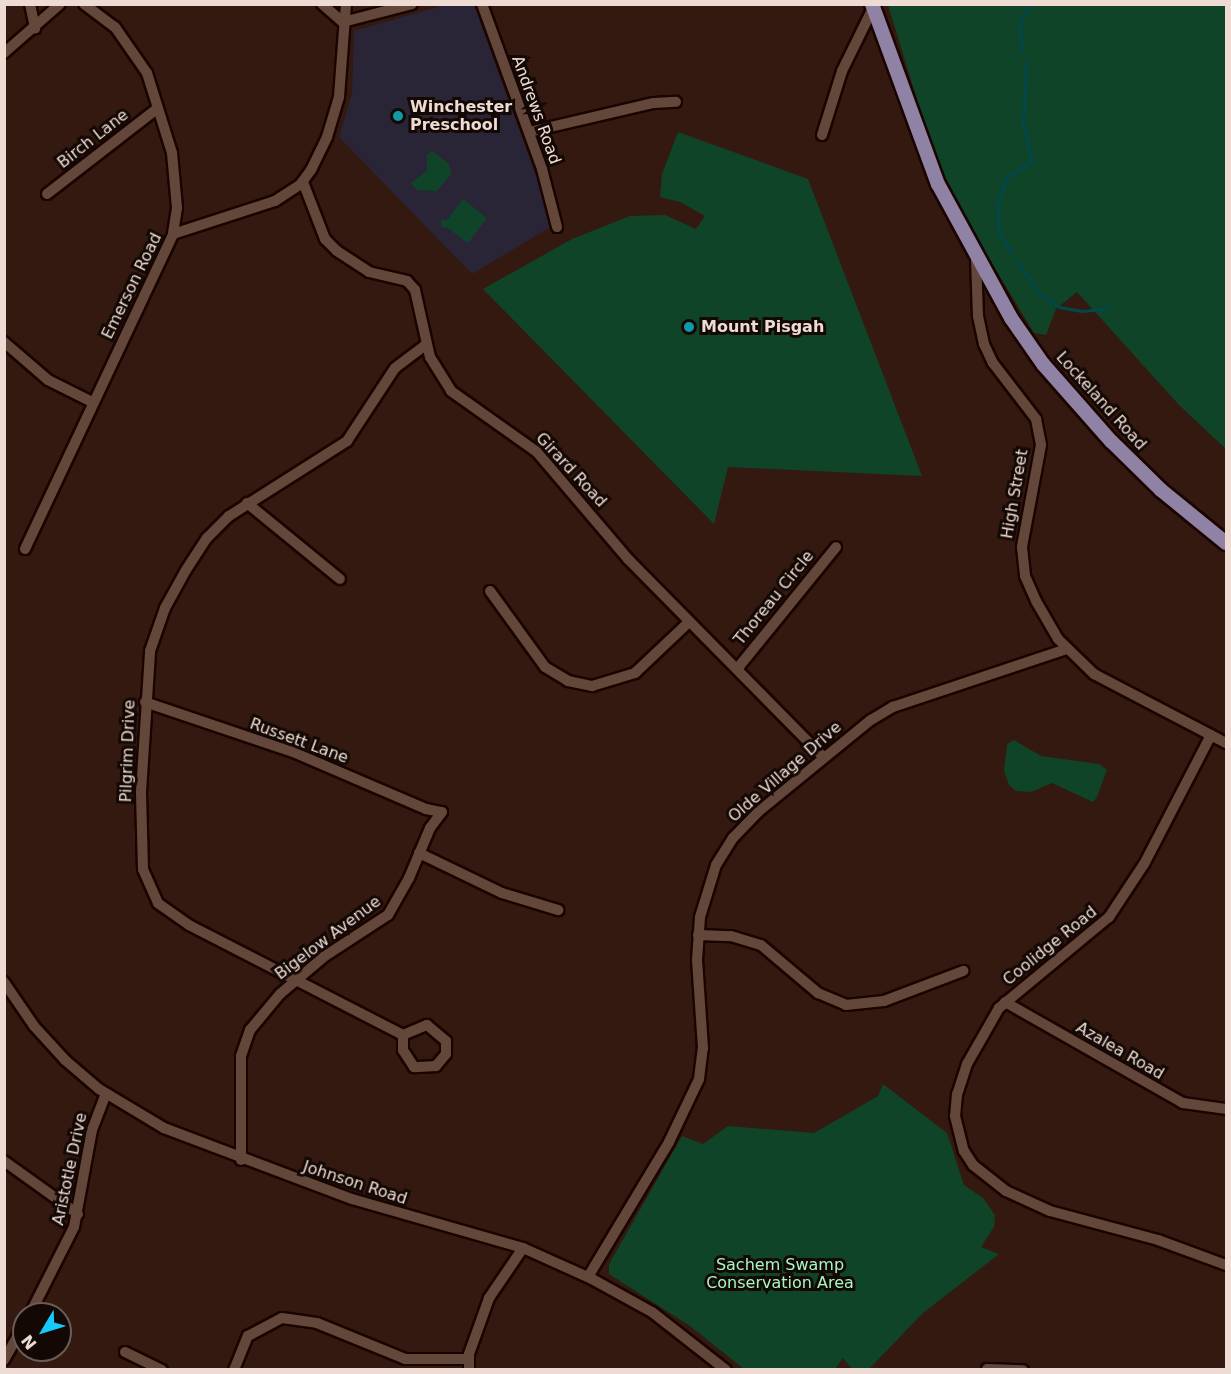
<!DOCTYPE html>
<html>
<head>
<meta charset="utf-8">
<style>
	body { margin:0 }
	#map { position:relative; width:1231px; height:1374px; overflow:hidden; background:#33190f; font-family:"DejaVu Sans",sans-serif }
	div>[style] { position:absolute }
	[style*='--x'] { left:calc(var(--x)*1px); top:calc(var(--y)*1px); width:calc(var(--w)*1px); rotate:calc(var(--a)*1deg) }
	.education>* { inset:0; background:#2a2536 }
	.green>* { inset:0; background:#0f4428 }
	.stream>* { height:3px; margin:-1.5px; padding:0 1.5px; transform-origin:1.5px; border-radius:1.5px; background:#00484b }
	.roads { filter:drop-shadow(2px 0 #1a0400) drop-shadow(-2px 0 #1a0400) drop-shadow(0 2px #1a0400) drop-shadow(0 -2px #1a0400) }
	.minor>* { height:10px; margin:-5px; padding:0 5px; transform-origin:5px; border-radius:5px; background:#64473b }
	.major>* { height:14px; margin:-7px; padding:0 7px; transform-origin:7px; border-radius:7px; background:#9082a5 }
	.dots>* { width:16px; height:16px; translate:-50% -50%; box-sizing:border-box; border:3px solid #130804; border-radius:50% }
	span { translate:-50% -50%; white-space:nowrap; text-align:center; line-height:1.15; -webkit-text-stroke:6px #130804; paint-order:stroke }
	.poi-label { font-size:16px; color:#eddbd4; font-weight:700 }
	.left { translate:0 -50%; text-align:left }
	.street-label { font-size:16px; color:#eddbd4 }
	.park-label { font-size:16px; color:#a5f8c3 }
	.frame { position:absolute; inset:0; border:6px solid #eddbd4; pointer-events:none }
	.north { position:absolute; left:12px; top:1302px; width:60px; height:60px; box-sizing:border-box; background:#130804; border:2px solid #6a5c57; border-radius:50%; rotate:232deg; font-size:16px; font-weight:700; line-height:24px; text-align:center; color:#eddbd4 }
	.north::after { content:''; display:block; margin:auto; width:21px; height:27px; background:#13cafb; clip-path:polygon(50% 0,100% 100%,50% 72%,0 100%) }
</style>
</head>
<body>
<div id="map">
	<div class="education">
		<i style="clip-path:polygon(445px 5px,473px 5px,475px 8px,554px 225px,472px 274px,339px 137px,352px 94px,354px 31px)"></i>
	</div>
	<div class="green">
		<i style="clip-path:polygon(888px 5px,1226px 5px,1226px 449px,1179px 405px,1077px 292px,1056px 309px,1046px 335px,1034px 333px,960px 211px,935px 158px)"></i>
		<i style="clip-path:polygon(678px 132px,808px 179px,922px 476px,728px 467px,714px 524px,483px 289px,572px 239px,630px 216px,665px 215px,696px 229px,705px 216px,680px 202px,660px 197px,662px 174px)"></i>
		<i style="clip-path:polygon(432px 151px,449px 164px,451px 174px,437px 191px,417px 190px,411px 183px,427px 171px,427px 155px)"></i>
		<i style="clip-path:polygon(463px 199px,487px 218px,468px 243px,448px 228px,441px 227px,441px 220px,447px 220px)"></i>
		<i style="clip-path:polygon(1014px 740px,1041px 756px,1099px 764px,1107px 770px,1097px 797px,1093px 802px,1052px 783px,1031px 792px,1016px 791px,1009px 785px,1004px 771px,1007px 744px)"></i>
		<i style="clip-path:polygon(883px 1084px,947px 1133px,964px 1185px,983px 1198px,995px 1215px,994px 1227px,981px 1247px,999px 1254px,923px 1313px,869px 1369px,852px 1369px,843px 1358px,835px 1369px,744px 1369px,690px 1326px,609px 1274px,609px 1264px,682px 1136px,703px 1144px,728px 1126px,814px 1133px,878px 1096px)"></i>
	</div>
	<div class="stream">
		<i style="--x:1022;--y:50;--w:28;--a:-96"></i>
		<i style="--x:1019;--y:22;--w:19;--a:-55"></i>
		<i style="--x:1011;--y:252;--w:22;--a:-122"></i>
		<i style="--x:999;--y:233;--w:33;--a:-92"></i>
		<i style="--x:998;--y:200;--w:23;--a:-70"></i>
		<i style="--x:1006;--y:178;--w:31;--a:-33"></i>
		<i style="--x:1032;--y:161;--w:38;--a:-104"></i>
		<i style="--x:1023;--y:124;--w:62;--a:-87.2"></i>
		<i style="--x:1017;--y:261;--w:36;--a:56"></i>
		<i style="--x:1037;--y:291;--w:27;--a:36"></i>
		<i style="--x:1059;--y:307;--w:23;--a:10"></i>
		<i style="--x:1082;--y:311;--w:27;--a:-6"></i>
	</div>
	<div class="roads">
		<div class="minor">
			<i style="--x:30;--y:4;--w:25;--a:78"></i>
			<i style="--x:84;--y:4;--w:39;--a:37"></i>
			<i style="--x:115;--y:27;--w:56;--a:55.2"></i>
			<i style="--x:147;--y:73;--w:84;--a:72.6"></i>
			<i style="--x:172;--y:153;--w:55;--a:84.8"></i>
			<i style="--x:177;--y:208;--w:26;--a:99"></i>
			<i style="--x:322;--y:4;--w:28;--a:41"></i>
			<i style="--x:343;--y:22;--w:71;--a:-14.6"></i>
			<i style="--x:482;--y:4;--w:176;--a:70"></i>
			<i style="--x:542;--y:169;--w:60;--a:75.5"></i>
			<i style="--x:4;--y:53;--w:74;--a:-41.2"></i>
			<i style="--x:529;--y:132;--w:128;--a:-13.1"></i>
			<i style="--x:654;--y:103;--w:22;--a:-3"></i>
			<i style="--x:822;--y:135;--w:67;--a:-72.6"></i>
			<i style="--x:842;--y:71;--w:75;--a:-63.8"></i>
			<i style="--x:303;--y:182;--w:61;--a:68.9"></i>
			<i style="--x:325;--y:239;--w:17;--a:45"></i>
			<i style="--x:337;--y:251;--w:38;--a:33"></i>
			<i style="--x:369;--y:272;--w:39;--a:13"></i>
			<i style="--x:407;--y:281;--w:12;--a:48"></i>
			<i style="--x:415;--y:290;--w:69;--a:77.4"></i>
			<i style="--x:430;--y:357;--w:40;--a:58"></i>
			<i style="--x:451;--y:391;--w:105;--a:35.3"></i>
			<i style="--x:537;--y:452;--w:140;--a:49.6"></i>
			<i style="--x:628;--y:559;--w:278;--a:45.4"></i>
			<i style="--x:47;--y:194;--w:140;--a:-37.8"></i>
			<i style="--x:976;--y:259;--w:57;--a:88"></i>
			<i style="--x:978;--y:316;--w:29;--a:78"></i>
			<i style="--x:984;--y:344;--w:21;--a:65"></i>
			<i style="--x:993;--y:363;--w:71;--a:52.5"></i>
			<i style="--x:1036;--y:419;--w:26;--a:79"></i>
			<i style="--x:1041;--y:445;--w:104;--a:100.6"></i>
			<i style="--x:1022;--y:547;--w:29;--a:84"></i>
			<i style="--x:1025;--y:576;--w:27;--a:66"></i>
			<i style="--x:1036;--y:601;--w:44;--a:59.9"></i>
			<i style="--x:1058;--y:639;--w:50;--a:44.2"></i>
			<i style="--x:1094;--y:674;--w:149;--a:27.6"></i>
			<i style="--x:4;--y:342;--w:58;--a:40.8"></i>
			<i style="--x:48;--y:380;--w:51;--a:26.6"></i>
			<i style="--x:247;--y:503;--w:120;--a:39.3"></i>
			<i style="--x:25;--y:549;--w:348;--a:-64.8"></i>
			<i style="--x:173;--y:234;--w:107;--a:-17.9"></i>
			<i style="--x:275;--y:201;--w:30;--a:-33"></i>
			<i style="--x:300;--y:185;--w:19;--a:-54"></i>
			<i style="--x:311;--y:170;--w:37;--a:-64"></i>
			<i style="--x:327;--y:137;--w:42;--a:-73.3"></i>
			<i style="--x:339;--y:97;--w:93;--a:-85.7"></i>
			<i style="--x:490;--y:591;--w:94;--a:54.1"></i>
			<i style="--x:545;--y:667;--w:27;--a:31"></i>
			<i style="--x:568;--y:681;--w:25;--a:12"></i>
			<i style="--x:592;--y:686;--w:45;--a:-16.8"></i>
			<i style="--x:635;--y:673;--w:74;--a:-43.4"></i>
			<i style="--x:737;--y:669;--w:157;--a:-50.9"></i>
			<i style="--x:145;--y:702;--w:156;--a:18.7"></i>
			<i style="--x:293;--y:752;--w:145;--a:23.2"></i>
			<i style="--x:426;--y:809;--w:16;--a:11"></i>
			<i style="--x:1211;--y:735;--w:145;--a:117.4"></i>
			<i style="--x:1144;--y:864;--w:64;--a:123.4"></i>
			<i style="--x:1109;--y:917;--w:143;--a:140.4"></i>
			<i style="--x:999;--y:1008;--w:64;--a:119.7"></i>
			<i style="--x:967;--y:1064;--w:32;--a:108"></i>
			<i style="--x:957;--y:1094;--w:22;--a:95"></i>
			<i style="--x:955;--y:1116;--w:36;--a:76"></i>
			<i style="--x:964;--y:1151;--w:17;--a:57"></i>
			<i style="--x:973;--y:1165;--w:42;--a:38.2"></i>
			<i style="--x:1006;--y:1191;--w:48;--a:24.4"></i>
			<i style="--x:1050;--y:1211;--w:112;--a:15"></i>
			<i style="--x:1158;--y:1240;--w:72;--a:20.2"></i>
			<i style="--x:419;--y:853;--w:92;--a:25.7"></i>
			<i style="--x:502;--y:893;--w:59;--a:16.9"></i>
			<i style="--x:698;--y:935;--w:33;--a:2"></i>
			<i style="--x:731;--y:936;--w:31;--a:17"></i>
			<i style="--x:761;--y:945;--w:75;--a:40.1"></i>
			<i style="--x:818;--y:993;--w:30;--a:23"></i>
			<i style="--x:846;--y:1005;--w:38;--a:-6"></i>
			<i style="--x:884;--y:1001;--w:85;--a:-20.8"></i>
			<i style="--x:4;--y:982;--w:53;--a:55.7"></i>
			<i style="--x:34;--y:1026;--w:46;--a:47.6"></i>
			<i style="--x:65;--y:1060;--w:45;--a:40.5"></i>
			<i style="--x:99;--y:1089;--w:76;--a:31"></i>
			<i style="--x:164;--y:1128;--w:201;--a:20.7"></i>
			<i style="--x:352;--y:1199;--w:178;--a:16"></i>
			<i style="--x:523;--y:1248;--w:76;--a:24.2"></i>
			<i style="--x:592;--y:1279;--w:68;--a:28.8"></i>
			<i style="--x:652;--y:1312;--w:94;--a:38.1"></i>
			<i style="--x:1005;--y:1002;--w:205;--a:29.6"></i>
			<i style="--x:1183;--y:1103;--w:43;--a:7.9"></i>
			<i style="--x:403;--y:1035;--w:26;--a:-23"></i>
			<i style="--x:427;--y:1025;--w:25;--a:40"></i>
			<i style="--x:446;--y:1041;--w:13;--a:90"></i>
			<i style="--x:446;--y:1054;--w:16;--a:130"></i>
			<i style="--x:436;--y:1066;--w:22;--a:177"></i>
			<i style="--x:414;--y:1067;--w:20;--a:-123"></i>
			<i style="--x:403;--y:1050;--w:15;--a:-90"></i>
			<i style="--x:403;--y:1035;--w:241;--a:-152.8"></i>
			<i style="--x:189;--y:925;--w:38;--a:-145"></i>
			<i style="--x:158;--y:903;--w:37;--a:-114"></i>
			<i style="--x:143;--y:869;--w:77;--a:-91.5"></i>
			<i style="--x:141;--y:792;--w:141;--a:-86.3"></i>
			<i style="--x:150;--y:651;--w:46;--a:-70.8"></i>
			<i style="--x:165;--y:608;--w:43;--a:-61.1"></i>
			<i style="--x:186;--y:570;--w:38;--a:-57"></i>
			<i style="--x:207;--y:538;--w:31;--a:-45"></i>
			<i style="--x:229;--y:516;--w:140;--a:-32.4"></i>
			<i style="--x:347;--y:441;--w:87;--a:-56.7"></i>
			<i style="--x:395;--y:368;--w:39;--a:-37"></i>
			<i style="--x:241;--y:1160;--w:104;--a:-90"></i>
			<i style="--x:241;--y:1056;--w:28;--a:-71"></i>
			<i style="--x:250;--y:1030;--w:47;--a:-50.2"></i>
			<i style="--x:280;--y:994;--w:59;--a:-40.2"></i>
			<i style="--x:325;--y:956;--w:75;--a:-33.1"></i>
			<i style="--x:388;--y:915;--w:43;--a:-60.4"></i>
			<i style="--x:409;--y:878;--w:54;--a:-67.2"></i>
			<i style="--x:430;--y:828;--w:20;--a:-53"></i>
			<i style="--x:4;--y:1161;--w:91;--a:35.6"></i>
			<i style="--x:588;--y:1277;--w:157;--a:-59"></i>
			<i style="--x:669;--y:1142;--w:70;--a:-64.5"></i>
			<i style="--x:699;--y:1079;--w:31;--a:-83"></i>
			<i style="--x:703;--y:1048;--w:88;--a:-93.9"></i>
			<i style="--x:697;--y:960;--w:43;--a:-86"></i>
			<i style="--x:700;--y:917;--w:54;--a:-72.9"></i>
			<i style="--x:716;--y:865;--w:32;--a:-58"></i>
			<i style="--x:733;--y:838;--w:36;--a:-46"></i>
			<i style="--x:758;--y:812;--w:146;--a:-39.2"></i>
			<i style="--x:871;--y:720;--w:26;--a:-31"></i>
			<i style="--x:893;--y:707;--w:182;--a:-18.5"></i>
			<i style="--x:30;--y:1314;--w:97;--a:-63.2"></i>
			<i style="--x:74;--y:1227;--w:99;--a:-79.5"></i>
			<i style="--x:92;--y:1130;--w:39;--a:-69"></i>
			<i style="--x:125;--y:1352;--w:41;--a:25.9"></i>
			<i style="--x:4;--y:1360;--w:40;--a:-60.3"></i>
			<i style="--x:987;--y:1369;--w:36;--a:2"></i>
			<i style="--x:234;--y:1370;--w:37;--a:-68"></i>
			<i style="--x:248;--y:1336;--w:38;--a:-28"></i>
			<i style="--x:282;--y:1318;--w:35;--a:8"></i>
			<i style="--x:317;--y:1323;--w:95;--a:22.2"></i>
			<i style="--x:405;--y:1359;--w:64;--a:0"></i>
			<i style="--x:469;--y:1370;--w:16;--a:-90"></i>
			<i style="--x:469;--y:1354;--w:59;--a:-70.3"></i>
			<i style="--x:489;--y:1298;--w:60;--a:-55.8"></i>
		</div>
		<div class="major">
			<i style="--x:872;--y:4;--w:192;--a:69.9"></i>
			<i style="--x:938;--y:184;--w:153;--a:61.4"></i>
			<i style="--x:1011;--y:318;--w:56;--a:55.2"></i>
			<i style="--x:1043;--y:364;--w:103;--a:48.6"></i>
			<i style="--x:1111;--y:441;--w:70;--a:44.4"></i>
			<i style="--x:1161;--y:490;--w:84;--a:39.2"></i>
		</div>
	</div>
	<div class="dots">
		<i style="left:398px;top:116px;background:#0f9aa8"></i>
		<i style="left:689px;top:327px;background:#0f9aa8"></i>
	</div>
	<div class="poi-label">
		<span class="left" style="left:410px;top:116px">Winchester<br>Preschool</span>
		<span class="left" style="left:701px;top:327px">Mount Pisgah</span>
	</div>
	<div class="street-label">
		<span style="left:536px;top:110px;rotate:70deg">Andrews Road</span>
		<span style="left:93px;top:139px;rotate:-38deg">Birch Lane</span>
		<span style="left:132px;top:286px;rotate:-64deg">Emerson Road</span>
		<span style="left:1101px;top:401px;rotate:48deg">Lockeland Road</span>
		<span style="left:571px;top:470px;rotate:47deg">Girard Road</span>
		<span style="left:1015px;top:494px;rotate:-80deg">High Street</span>
		<span style="left:774px;top:598px;rotate:-51deg">Thoreau Circle</span>
		<span style="left:299px;top:741px;rotate:20deg">Russett Lane</span>
		<span style="left:128px;top:751px;rotate:-88deg">Pilgrim Drive</span>
		<span style="left:785px;top:772px;rotate:-41deg">Olde Village Drive</span>
		<span style="left:328px;top:938px;rotate:-37deg">Bigelow Avenue</span>
		<span style="left:1050px;top:946px;rotate:-39deg">Coolidge Road</span>
		<span style="left:1120px;top:1051px;rotate:30deg">Azalea Road</span>
		<span style="left:70px;top:1169px;rotate:-78deg">Aristotle Drive</span>
		<span style="left:355px;top:1183px;rotate:18deg">Johnson Road</span>
	</div>
	<div class="park-label">
		<span style="left:780px;top:1274px">Sachem Swamp<br>Conservation Area</span>
	</div>
	<div class="frame"></div>
	<div class="north">N</div>
</div>
</body>
</html>
